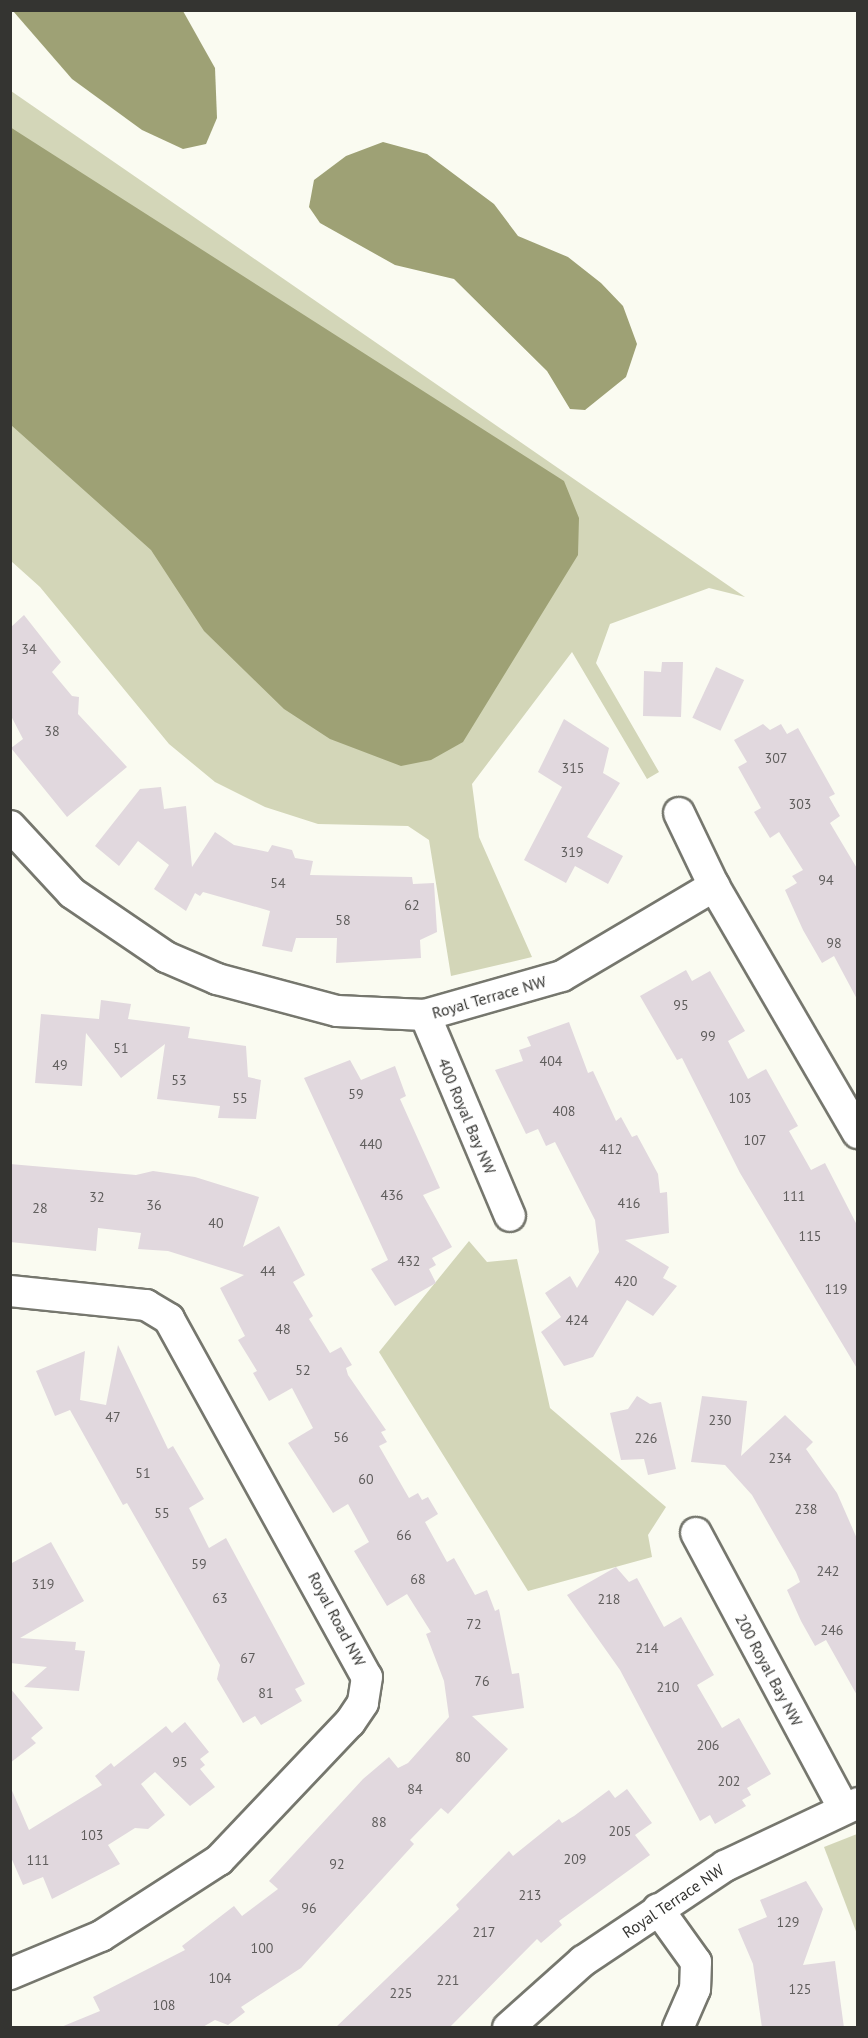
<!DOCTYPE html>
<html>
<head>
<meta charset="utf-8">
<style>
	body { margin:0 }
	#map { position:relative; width:868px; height:2038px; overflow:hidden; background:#fafbf1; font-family:"PT Sans",sans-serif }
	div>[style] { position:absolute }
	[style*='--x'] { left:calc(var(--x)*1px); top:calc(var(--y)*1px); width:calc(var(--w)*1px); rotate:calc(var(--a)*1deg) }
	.green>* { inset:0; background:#d3d6b8 }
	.water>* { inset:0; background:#9ea175 }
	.building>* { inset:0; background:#e1d8de; transform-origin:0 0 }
	.roads { filter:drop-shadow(2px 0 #76776e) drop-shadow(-2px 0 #76776e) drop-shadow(0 2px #76776e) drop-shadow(0 -2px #76776e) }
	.minor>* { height:30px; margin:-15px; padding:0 15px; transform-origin:15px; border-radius:15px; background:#fff }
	span { translate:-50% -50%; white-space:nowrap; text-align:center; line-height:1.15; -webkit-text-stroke:4.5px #fff; paint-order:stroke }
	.number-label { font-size:14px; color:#5f5d5c }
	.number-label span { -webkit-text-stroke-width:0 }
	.street-label { font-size:16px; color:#343431 }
	.frame { position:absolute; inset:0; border:12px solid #343431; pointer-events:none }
</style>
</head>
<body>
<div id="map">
	<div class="green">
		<i style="clip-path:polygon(11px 91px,745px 597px,709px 588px,610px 624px,596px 663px,659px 772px,647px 779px,572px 652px,472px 784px,479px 837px,532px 957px,451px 976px,429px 840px,408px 826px,318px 824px,265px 807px,215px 782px,169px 744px,40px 587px,11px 561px)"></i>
		<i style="clip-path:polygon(469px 1241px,487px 1262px,517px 1259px,550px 1408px,666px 1507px,648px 1535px,652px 1557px,528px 1591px,379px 1352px)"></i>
		<i style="clip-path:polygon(857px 1834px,857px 1934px,824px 1847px)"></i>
	</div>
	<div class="water">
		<i style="clip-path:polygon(13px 11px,183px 11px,215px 68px,217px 118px,206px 144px,183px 149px,142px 130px,72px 79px)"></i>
		<i style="clip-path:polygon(10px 127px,564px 481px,579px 518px,578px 555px,463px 742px,431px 760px,401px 766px,330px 739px,284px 709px,204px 631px,151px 550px,11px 425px)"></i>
		<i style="clip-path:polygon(383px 142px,427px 154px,494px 204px,518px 236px,568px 257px,601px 283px,623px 306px,637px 344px,626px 377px,585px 410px,570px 409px,547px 371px,454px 279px,395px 265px,320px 223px,309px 207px,314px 180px,346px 156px)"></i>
	</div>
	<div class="building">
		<i style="clip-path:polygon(24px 615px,61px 662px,52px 672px,72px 696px,79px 697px,78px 714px,127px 767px,67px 817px,11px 748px,23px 739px,10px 714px,10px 628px)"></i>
		<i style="clip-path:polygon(662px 662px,683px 662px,681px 717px,643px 716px,644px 671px,661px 672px)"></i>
		<i style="left:716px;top:667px;width:31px;height:56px;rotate:25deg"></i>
		<i style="clip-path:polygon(564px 719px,609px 748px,603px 773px,620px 783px,587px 837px,623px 856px,608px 884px,575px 866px,566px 883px,524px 860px,562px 787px,538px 772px)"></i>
		<i style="clip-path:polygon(763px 724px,770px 730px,781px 724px,787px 734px,798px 728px,835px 794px,829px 797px,840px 816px,830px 823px,858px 870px,858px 1001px,834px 956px,822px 963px,803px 930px,785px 890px,797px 883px,792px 876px,803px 870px,779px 832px,770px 838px,754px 812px,761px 808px,738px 767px,747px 762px,734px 740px)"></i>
		<i style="clip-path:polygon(161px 787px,164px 809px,186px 806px,192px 867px,215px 832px,234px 845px,268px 852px,272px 845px,292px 850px,295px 858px,313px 861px,310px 875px,412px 877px,413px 884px,434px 883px,437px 932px,420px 940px,421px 958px,336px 963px,337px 938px,296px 938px,292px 952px,262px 946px,270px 911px,260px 908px,203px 892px,200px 896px,195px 893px,186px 911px,154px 889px,169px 865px,138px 841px,119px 866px,95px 846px,140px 789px)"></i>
		<i style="clip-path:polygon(686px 970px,692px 981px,710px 971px,745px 1031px,728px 1041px,748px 1079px,766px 1069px,798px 1126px,789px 1131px,811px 1170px,825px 1163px,858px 1227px,858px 1370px,740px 1173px,682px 1058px,677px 1060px,640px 996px)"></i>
		<i style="clip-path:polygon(101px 1000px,131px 1004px,128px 1019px,190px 1027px,188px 1038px,246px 1046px,248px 1077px,261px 1080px,256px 1119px,218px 1118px,220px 1106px,157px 1099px,165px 1044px,121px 1078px,86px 1033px,82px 1086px,35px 1083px,41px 1014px,99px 1019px)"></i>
		<i style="clip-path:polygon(569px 1022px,588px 1073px,593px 1071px,616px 1121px,621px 1117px,632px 1137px,637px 1135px,658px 1174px,660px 1193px,667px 1192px,669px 1233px,625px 1240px,669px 1267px,663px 1278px,677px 1286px,653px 1316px,627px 1300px,593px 1357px,564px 1366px,541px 1332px,561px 1317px,545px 1293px,570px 1276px,577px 1288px,599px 1252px,595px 1220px,555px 1142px,546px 1146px,538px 1129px,526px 1134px,495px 1070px,523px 1061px,519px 1050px,531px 1046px,527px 1037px)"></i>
		<i style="clip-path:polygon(350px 1060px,361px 1080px,395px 1066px,406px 1096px,400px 1099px,440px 1188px,423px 1195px,452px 1247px,432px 1258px,436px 1265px,429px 1269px,436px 1283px,395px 1306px,371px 1269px,388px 1260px,304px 1078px)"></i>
		<i style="clip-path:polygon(10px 1164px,136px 1175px,153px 1171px,195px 1177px,259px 1197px,243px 1247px,279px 1226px,305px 1275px,293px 1282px,313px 1316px,309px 1319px,330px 1353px,341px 1347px,352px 1365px,346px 1368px,348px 1375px,386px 1430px,381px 1432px,387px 1442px,379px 1446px,409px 1498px,418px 1493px,422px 1500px,428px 1497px,438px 1514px,425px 1522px,447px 1562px,454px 1558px,475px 1595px,487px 1590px,495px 1611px,499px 1609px,512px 1674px,519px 1673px,524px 1708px,472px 1716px,508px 1749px,448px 1814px,441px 1808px,410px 1840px,414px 1844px,301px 1968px,241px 2007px,245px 2012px,228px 2025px,215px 2020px,201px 2028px,61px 2027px,100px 2011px,93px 1997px,185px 1950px,182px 1946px,234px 1906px,242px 1916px,278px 1889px,269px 1881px,363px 1779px,389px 1757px,398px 1768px,408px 1763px,449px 1717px,444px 1681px,426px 1634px,431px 1632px,407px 1594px,387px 1606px,354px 1551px,369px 1542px,348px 1504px,333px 1513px,288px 1443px,313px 1428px,292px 1388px,269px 1401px,253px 1373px,257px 1371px,238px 1340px,245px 1336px,220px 1288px,244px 1275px,168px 1251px,138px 1249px,141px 1233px,98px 1228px,96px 1251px,10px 1242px)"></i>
		<i style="clip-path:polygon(118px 1345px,168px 1449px,173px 1446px,204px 1499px,189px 1508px,209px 1548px,226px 1538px,305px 1684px,295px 1689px,302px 1701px,261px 1725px,255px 1716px,243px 1723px,217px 1679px,220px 1665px,127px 1503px,123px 1505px,70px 1410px,55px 1416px,36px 1371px,85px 1351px,80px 1400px,106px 1405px)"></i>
		<i style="clip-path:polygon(637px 1396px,650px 1404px,661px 1402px,676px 1469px,648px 1475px,644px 1459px,621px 1460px,610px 1413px,628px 1409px)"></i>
		<i style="clip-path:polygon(702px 1396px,747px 1401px,741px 1456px,785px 1415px,813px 1442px,806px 1449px,837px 1493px,858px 1541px,858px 1697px,826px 1640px,815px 1646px,801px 1621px,787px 1590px,800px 1582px,796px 1572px,752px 1495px,725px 1465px,691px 1462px)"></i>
		<i style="clip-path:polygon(51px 1542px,84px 1601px,20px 1638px,76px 1642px,75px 1650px,85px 1651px,79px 1691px,24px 1687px,47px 1667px,10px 1663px,10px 1564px)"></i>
		<i style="clip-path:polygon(616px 1567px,629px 1582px,637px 1578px,664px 1627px,681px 1617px,714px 1675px,697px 1685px,722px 1728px,739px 1718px,771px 1774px,747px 1788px,751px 1795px,742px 1800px,746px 1806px,715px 1824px,710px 1815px,700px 1821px,620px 1670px,567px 1595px)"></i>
		<i style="clip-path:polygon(10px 1688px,43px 1728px,31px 1738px,36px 1743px,10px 1763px)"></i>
		<i style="clip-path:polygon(185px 1722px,209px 1752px,200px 1759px,205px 1765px,200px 1769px,215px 1787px,190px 1806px,155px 1772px,141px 1784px,165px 1815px,148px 1829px,135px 1828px,108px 1845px,120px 1864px,52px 1899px,43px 1877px,23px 1885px,10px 1855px,10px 1786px,29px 1830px,102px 1785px,95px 1776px,111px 1763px,114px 1767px,166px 1726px,172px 1733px)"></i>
		<i style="clip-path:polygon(627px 1789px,652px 1823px,635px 1835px,650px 1855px,559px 1921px,562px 1925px,541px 1943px,537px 1939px,449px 2028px,335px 2028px,459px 1909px,456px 1905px,509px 1851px,513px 1856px,559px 1819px,562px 1823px,574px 1816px,609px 1790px,615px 1798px)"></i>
		<i style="clip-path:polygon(806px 1881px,823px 1909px,803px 1965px,835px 1961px,844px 2028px,762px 2028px,753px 1964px,738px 1929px,767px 1917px,760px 1900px)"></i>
	</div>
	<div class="roads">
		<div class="minor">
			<i style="--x:679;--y:813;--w:81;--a:64.4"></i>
			<i style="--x:10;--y:826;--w:91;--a:47.2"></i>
			<i style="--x:72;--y:893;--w:114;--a:34.2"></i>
			<i style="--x:166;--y:957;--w:56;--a:23.3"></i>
			<i style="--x:217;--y:979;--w:124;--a:14.9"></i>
			<i style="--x:337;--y:1011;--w:88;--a:2.6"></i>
			<i style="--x:425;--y:1015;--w:142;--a:-15.9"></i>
			<i style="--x:562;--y:976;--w:177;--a:-30.6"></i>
			<i style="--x:714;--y:886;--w:286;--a:59.8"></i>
			<i style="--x:425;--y:1015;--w:218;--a:67.1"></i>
			<i style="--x:10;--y:1291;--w:137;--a:5.9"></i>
			<i style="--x:146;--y:1305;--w:27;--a:31"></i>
			<i style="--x:169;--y:1319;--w:409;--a:61.1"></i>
			<i style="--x:367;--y:1677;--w:26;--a:99"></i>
			<i style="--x:363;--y:1703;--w:23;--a:124"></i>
			<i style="--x:350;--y:1722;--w:190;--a:133.5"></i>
			<i style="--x:219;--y:1860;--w:140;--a:147.2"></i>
			<i style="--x:101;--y:1936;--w:99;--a:157.3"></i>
			<i style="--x:696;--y:1533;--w:311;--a:61.8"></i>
			<i style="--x:658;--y:1909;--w:65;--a:54.4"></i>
			<i style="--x:696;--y:1962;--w:27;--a:92"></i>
			<i style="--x:695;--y:1989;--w:43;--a:113.6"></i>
			<i style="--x:508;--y:2028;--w:101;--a:-41.8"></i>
			<i style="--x:583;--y:1961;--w:171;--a:-33.8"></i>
			<i style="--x:725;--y:1866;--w:147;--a:-25.3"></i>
		</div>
	</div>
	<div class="number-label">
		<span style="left:29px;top:649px">34</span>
		<span style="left:52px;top:731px">38</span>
		<span style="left:776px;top:758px">307</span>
		<span style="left:573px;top:768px">315</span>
		<span style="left:800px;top:804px">303</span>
		<span style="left:572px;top:852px">319</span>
		<span style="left:826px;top:880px">94</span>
		<span style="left:278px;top:883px">54</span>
		<span style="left:412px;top:905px">62</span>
		<span style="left:343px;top:920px">58</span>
		<span style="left:834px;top:943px">98</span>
		<span style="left:681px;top:1005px">95</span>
		<span style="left:708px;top:1036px">99</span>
		<span style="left:121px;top:1048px">51</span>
		<span style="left:551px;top:1061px">404</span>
		<span style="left:60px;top:1065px">49</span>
		<span style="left:179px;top:1080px">53</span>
		<span style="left:356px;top:1094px">59</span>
		<span style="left:240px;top:1098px">55</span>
		<span style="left:740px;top:1098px">103</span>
		<span style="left:564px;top:1111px">408</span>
		<span style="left:755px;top:1140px">107</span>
		<span style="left:371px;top:1144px">440</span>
		<span style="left:611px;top:1149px">412</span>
		<span style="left:392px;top:1195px">436</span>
		<span style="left:794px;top:1196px">111</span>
		<span style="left:97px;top:1197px">32</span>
		<span style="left:629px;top:1203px">416</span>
		<span style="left:154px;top:1205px">36</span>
		<span style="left:40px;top:1208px">28</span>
		<span style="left:216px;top:1223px">40</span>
		<span style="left:810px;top:1236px">115</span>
		<span style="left:409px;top:1261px">432</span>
		<span style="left:268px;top:1271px">44</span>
		<span style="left:626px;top:1281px">420</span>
		<span style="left:836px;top:1289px">119</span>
		<span style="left:577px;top:1320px">424</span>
		<span style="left:283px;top:1329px">48</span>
		<span style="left:303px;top:1370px">52</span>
		<span style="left:113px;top:1417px">47</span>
		<span style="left:720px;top:1420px">230</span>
		<span style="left:341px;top:1437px">56</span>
		<span style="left:646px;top:1438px">226</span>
		<span style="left:780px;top:1458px">234</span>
		<span style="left:143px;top:1473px">51</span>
		<span style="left:366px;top:1479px">60</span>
		<span style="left:806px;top:1509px">238</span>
		<span style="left:162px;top:1513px">55</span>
		<span style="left:404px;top:1535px">66</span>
		<span style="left:199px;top:1564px">59</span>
		<span style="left:828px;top:1571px">242</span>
		<span style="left:418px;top:1579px">68</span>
		<span style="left:43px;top:1584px">319</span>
		<span style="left:220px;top:1598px">63</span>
		<span style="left:609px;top:1599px">218</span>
		<span style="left:474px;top:1624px">72</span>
		<span style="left:832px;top:1630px">246</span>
		<span style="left:647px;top:1648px">214</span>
		<span style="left:248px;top:1658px">67</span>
		<span style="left:482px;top:1681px">76</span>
		<span style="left:668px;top:1687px">210</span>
		<span style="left:266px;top:1693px">81</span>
		<span style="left:708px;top:1745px">206</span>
		<span style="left:463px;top:1757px">80</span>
		<span style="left:180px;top:1762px">95</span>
		<span style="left:729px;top:1781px">202</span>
		<span style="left:415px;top:1789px">84</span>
		<span style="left:379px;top:1822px">88</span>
		<span style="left:620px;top:1831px">205</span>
		<span style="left:92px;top:1835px">103</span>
		<span style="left:575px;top:1859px">209</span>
		<span style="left:38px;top:1860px">111</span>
		<span style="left:337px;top:1864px">92</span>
		<span style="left:530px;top:1895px">213</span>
		<span style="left:309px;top:1908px">96</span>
		<span style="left:788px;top:1922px">129</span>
		<span style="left:484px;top:1932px">217</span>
		<span style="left:262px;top:1948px">100</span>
		<span style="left:220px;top:1978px">104</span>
		<span style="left:448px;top:1980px">221</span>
		<span style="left:800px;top:1989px">125</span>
		<span style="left:401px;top:1993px">225</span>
		<span style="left:164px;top:2005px">108</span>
	</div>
	<div class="street-label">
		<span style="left:489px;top:997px;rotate:-16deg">Royal Terrace NW</span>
		<span style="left:467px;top:1116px;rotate:67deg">400 Royal Bay NW</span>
		<span style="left:337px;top:1619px;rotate:62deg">Royal Road NW</span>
		<span style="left:769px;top:1670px;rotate:62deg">200 Royal Bay NW</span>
		<span style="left:673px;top:1901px;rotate:-34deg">Royal Terrace NW</span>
	</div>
	<div class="frame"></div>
</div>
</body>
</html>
